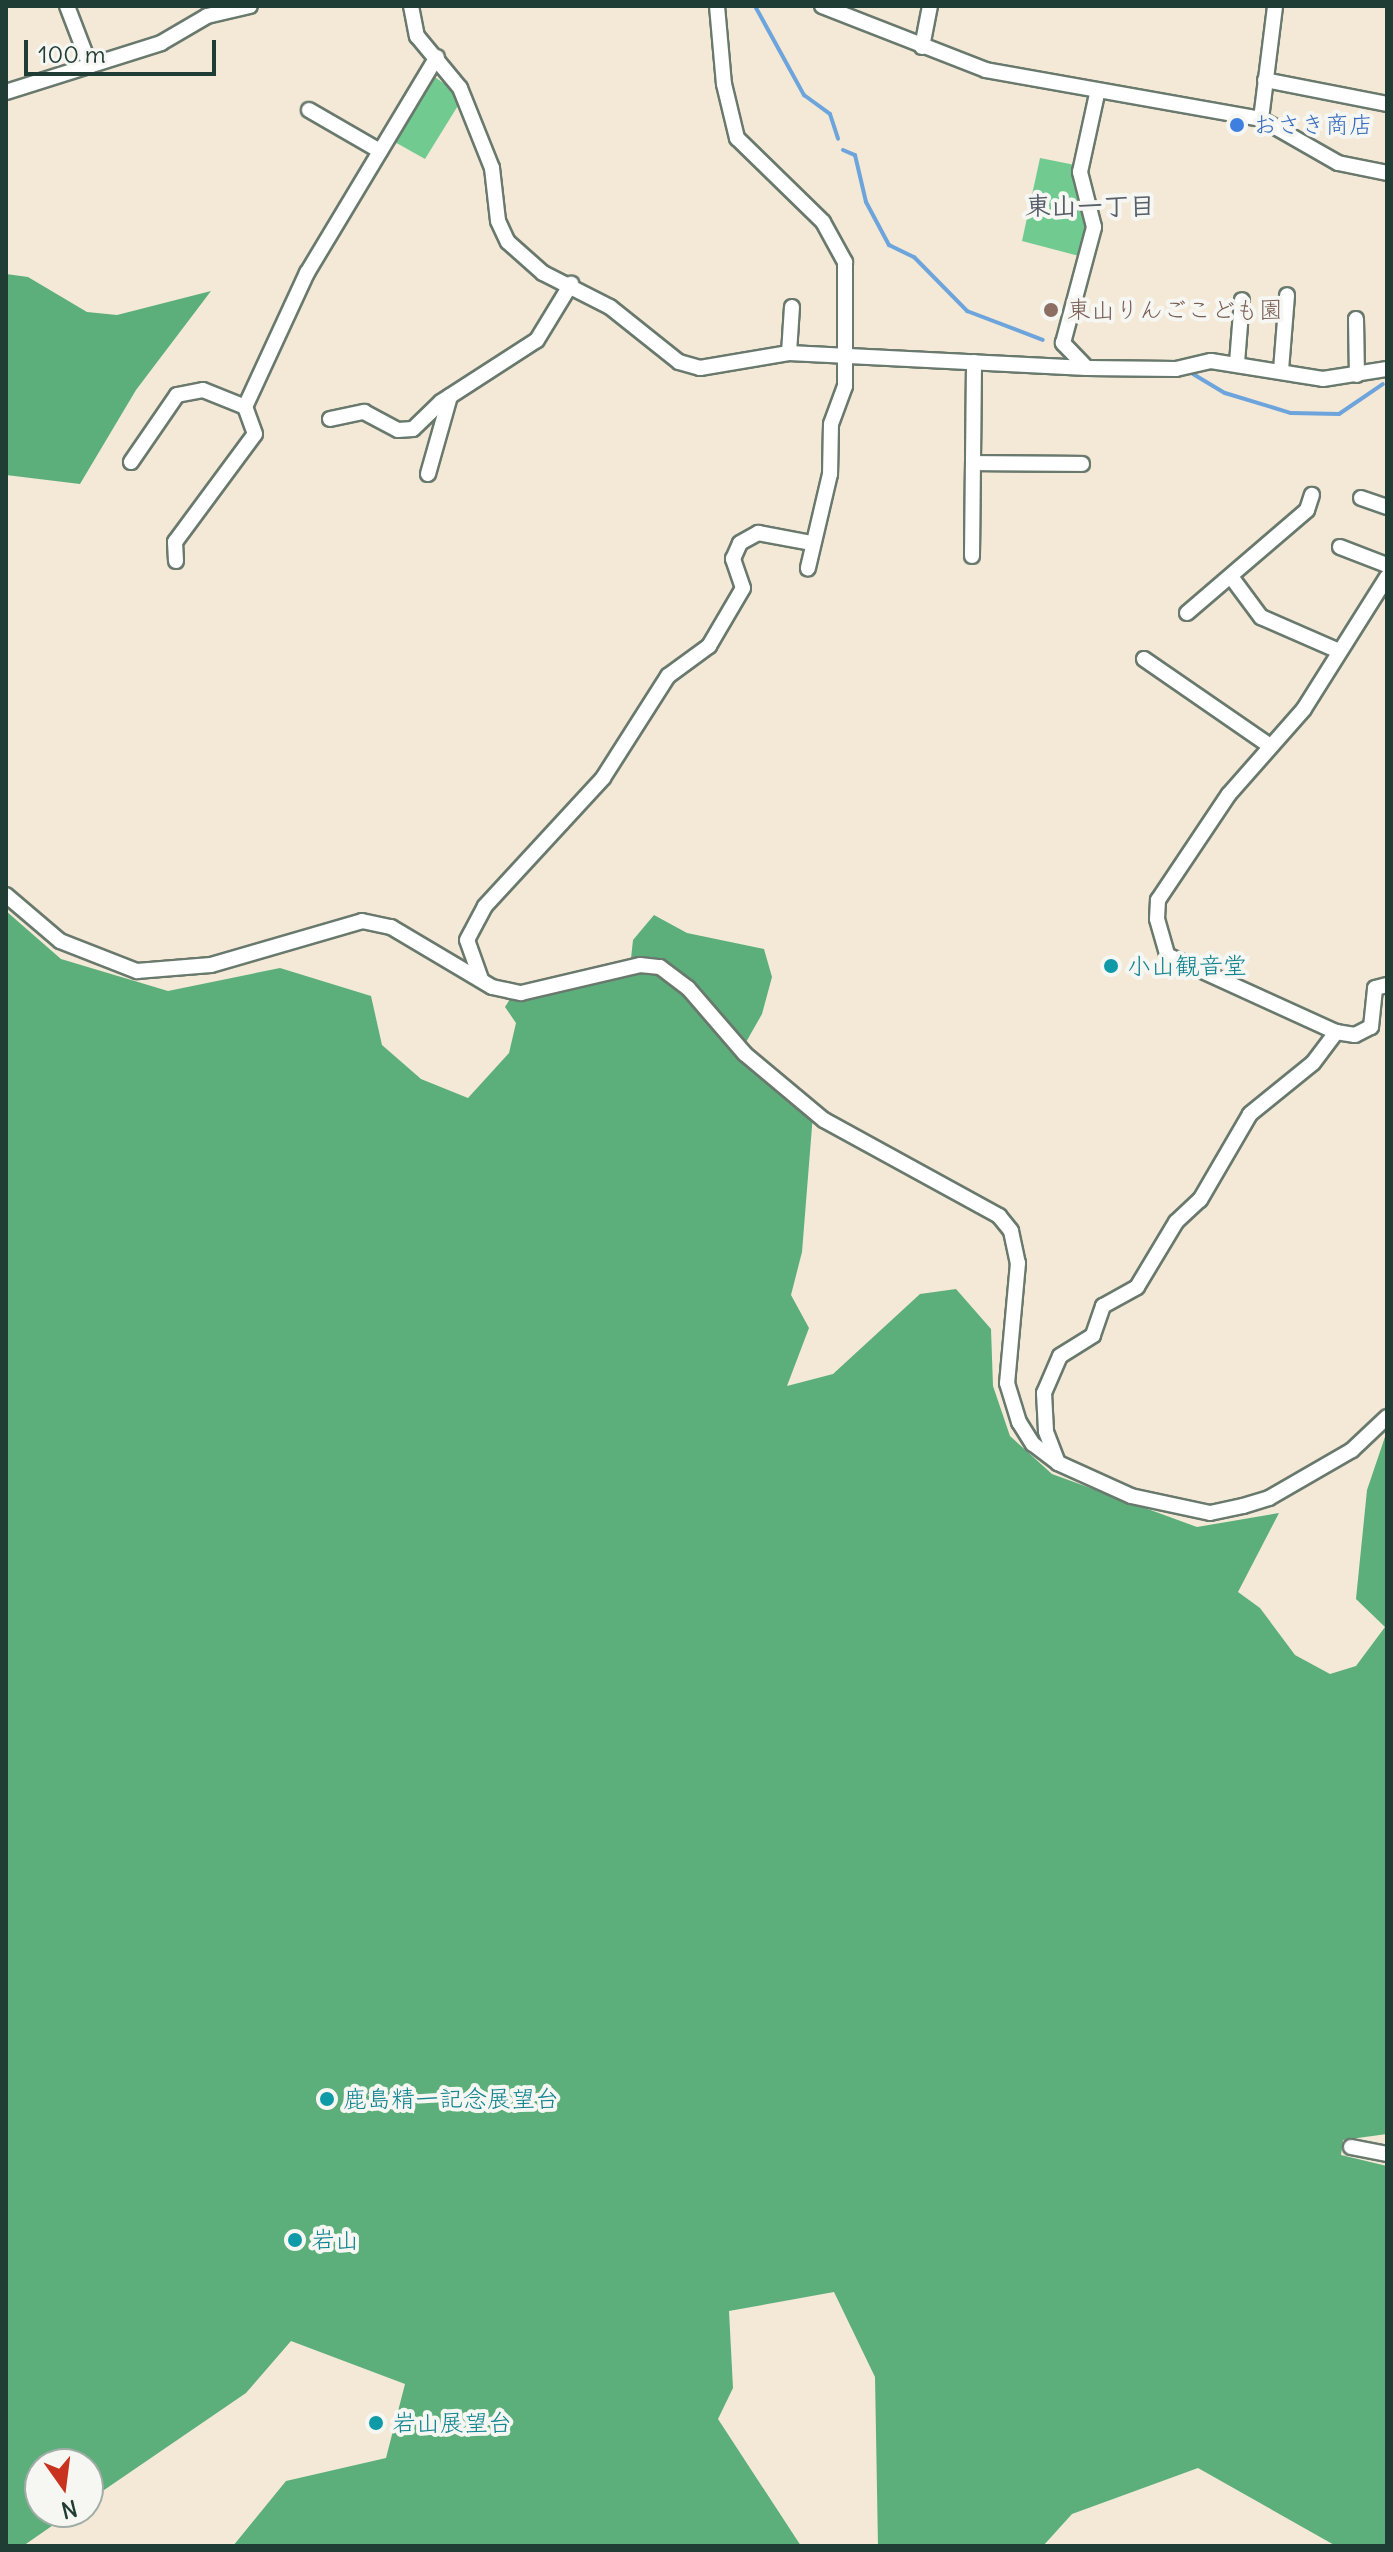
<!DOCTYPE html>
<html>
<head>
<meta charset="utf-8">
<style>
	body { margin:0 }
	#map { position:relative; width:1393px; height:2552px; overflow:hidden; background:#f3e9d6; font-family:Delius,"Klee One",sans-serif }
	div>[style] { position:absolute }
	[style*='--x'] { left:calc(var(--x)*1px); top:calc(var(--y)*1px); width:calc(var(--w)*1px); rotate:calc(var(--a)*1deg) }
	.green>* { inset:0; background:#71cb91 }
	.forest>* { inset:0; background:#5caf7b }
	.stream>* { height:4px; margin:-2px; padding:0 2px; transform-origin:2px; border-radius:2px; background:#6ea4dc }
	.roads { filter:drop-shadow(2px 0 #69796d) drop-shadow(-2px 0 #69796d) drop-shadow(0 2px #69796d) drop-shadow(0 -2px #69796d) }
	.minor>* { height:14px; margin:-7px; padding:0 7px; transform-origin:7px; border-radius:7px; background:#fff }
	.dots>* { width:22px; height:22px; translate:-50% -50%; box-sizing:border-box; border:4px solid #f6f6f2; border-radius:50% }
	span { translate:-50% -50%; white-space:nowrap; text-align:center; line-height:1.15; -webkit-text-stroke:8px #f6f6f2; paint-order:stroke }
	.shop-label { font-size:24px; color:#366cbe }
	.left { translate:0 -50%; text-align:left }
	.education-label { font-size:24px; color:#785e54 }
	.culture-label { font-size:24px; color:#0d838f }
	.neighbourhood-label { font-size:26px; color:#575e69; font-weight:700 }
	.frame { position:absolute; inset:0; border:8px solid #1f3d34; pointer-events:none }
	.north { position:absolute; left:24px; top:2448px; width:80px; height:80px; box-sizing:border-box; background:#f6f6f2; border:2px solid #a0aca6; border-radius:50%; rotate:166deg; font-size:22px; font-weight:700; line-height:32px; text-align:center; color:#1f3d34 }
	.north::after { content:''; display:block; margin:auto; width:28px; height:36px; background:#c8321e; clip-path:polygon(50% 0,100% 100%,50% 72%,0 100%) }
	.scale { position:absolute; left:24px; top:40px; width:192px; height:36px; box-sizing:border-box; border:4px solid #1f3d34; border-top:0; padding-left:10px; font-size:24px; line-height:28px; white-space:nowrap; color:#1f3d34; -webkit-text-stroke:6px #f6f6f2; paint-order:stroke }
</style>
</head>
<body>
<div id="map">
	<div class="green">
		<i style="clip-path:polygon(432px 75px,452px 89px,459px 104px,425px 159px,393px 141px)"></i>
		<i style="clip-path:polygon(1040px 158px,1075px 165px,1087px 228px,1079px 256px,1022px 241px)"></i>
	</div>
	<div class="forest">
		<i style="clip-path:polygon(6px 274px,28px 277px,87px 312px,117px 315px,211px 291px,136px 390px,80px 484px,6px 475px)"></i>
		<i style="clip-path:polygon(6px 911px,61px 959px,168px 991px,280px 968px,371px 996px,382px 1045px,421px 1079px,468px 1098px,509px 1053px,516px 1023px,505px 1007px,515px 991px,630px 968px,633px 940px,654px 915px,687px 933px,764px 949px,772px 977px,762px 1014px,741px 1051px,813px 1114px,802px 1252px,791px 1295px,809px 1328px,787px 1386px,833px 1374px,920px 1294px,956px 1289px,991px 1329px,993px 1386px,1010px 1436px,1052px 1474px,1197px 1527px,1279px 1513px,1238px 1592px,1260px 1608px,1295px 1655px,1330px 1674px,1356px 1666px,1385px 1627px,1356px 1599px,1367px 1490px,1387px 1431px,1387px 2134px,1343px 2140px,1341px 2155px,1387px 2166px,1387px 2546px,1336px 2546px,1198px 2468px,1072px 2514px,1043px 2546px,878px 2546px,875px 2377px,834px 2292px,729px 2311px,733px 2388px,718px 2419px,801px 2546px,233px 2546px,286px 2481px,386px 2458px,405px 2384px,291px 2341px,246px 2393px,88px 2501px,88px 2464px,40px 2464px,40px 2512px,72px 2512px,23px 2546px,6px 2546px)"></i>
	</div>
	<div class="stream">
		<i style="--x:755;--y:6;--w:102;--a:61.2"></i>
		<i style="--x:804;--y:95;--w:32;--a:36"></i>
		<i style="--x:830;--y:114;--w:26;--a:72"></i>
		<i style="--x:843;--y:150;--w:13;--a:23"></i>
		<i style="--x:855;--y:155;--w:48;--a:76.8"></i>
		<i style="--x:866;--y:202;--w:49;--a:61.9"></i>
		<i style="--x:889;--y:245;--w:28;--a:26"></i>
		<i style="--x:914;--y:257;--w:76;--a:45.5"></i>
		<i style="--x:967;--y:311;--w:81;--a:20.9"></i>
		<i style="--x:1193;--y:374;--w:37;--a:31"></i>
		<i style="--x:1225;--y:393;--w:69;--a:16.9"></i>
		<i style="--x:1291;--y:413;--w:48;--a:1.2"></i>
		<i style="--x:1339;--y:414;--w:53;--a:-34.3"></i>
	</div>
	<div class="roads">
		<div class="minor">
			<i style="--x:67;--y:6;--w:64;--a:69"></i>
			<i style="--x:411;--y:6;--w:31;--a:79"></i>
			<i style="--x:417;--y:36;--w:67;--a:50.4"></i>
			<i style="--x:460;--y:88;--w:86;--a:68.2"></i>
			<i style="--x:492;--y:168;--w:53;--a:83.5"></i>
			<i style="--x:498;--y:221;--w:23;--a:65"></i>
			<i style="--x:508;--y:242;--w:47;--a:41.5"></i>
			<i style="--x:543;--y:273;--w:75;--a:26.9"></i>
			<i style="--x:610;--y:307;--w:88;--a:38.6"></i>
			<i style="--x:679;--y:362;--w:22;--a:16"></i>
			<i style="--x:700;--y:368;--w:90;--a:-9.6"></i>
			<i style="--x:789;--y:353;--w:298;--a:2.9"></i>
			<i style="--x:1087;--y:368;--w:89;--a:0.6"></i>
			<i style="--x:1176;--y:369;--w:36;--a:-13"></i>
			<i style="--x:1211;--y:361;--w:113;--a:9.1"></i>
			<i style="--x:1323;--y:379;--w:65;--a:-8.9"></i>
			<i style="--x:717;--y:6;--w:78;--a:84.9"></i>
			<i style="--x:724;--y:84;--w:56;--a:76.5"></i>
			<i style="--x:737;--y:138;--w:120;--a:44.3"></i>
			<i style="--x:823;--y:222;--w:46;--a:61.2"></i>
			<i style="--x:845;--y:262;--w:124;--a:90"></i>
			<i style="--x:845;--y:386;--w:40;--a:110.2"></i>
			<i style="--x:831;--y:424;--w:50;--a:91.1"></i>
			<i style="--x:830;--y:474;--w:97;--a:103.2"></i>
			<i style="--x:822;--y:6;--w:176;--a:21.3"></i>
			<i style="--x:986;--y:70;--w:279;--a:10.1"></i>
			<i style="--x:1261;--y:119;--w:114;--a:-82.9"></i>
			<i style="--x:922;--y:47;--w:42;--a:-79"></i>
			<i style="--x:1265;--y:80;--w:124;--a:11.1"></i>
			<i style="--x:6;--y:92;--w:163;--a:-17.5"></i>
			<i style="--x:161;--y:43;--w:53;--a:-30.4"></i>
			<i style="--x:207;--y:16;--w:44;--a:-13.1"></i>
			<i style="--x:309;--y:110;--w:82;--a:30"></i>
			<i style="--x:1261;--y:119;--w:89;--a:29.7"></i>
			<i style="--x:1338;--y:163;--w:50;--a:11.5"></i>
			<i style="--x:1356;--y:319;--w:56;--a:89"></i>
			<i style="--x:789;--y:353;--w:46;--a:-86.3"></i>
			<i style="--x:1237;--y:363;--w:63;--a:-85.5"></i>
			<i style="--x:1087;--y:368;--w:35;--a:-134"></i>
			<i style="--x:1063;--y:343;--w:120;--a:-75"></i>
			<i style="--x:1094;--y:227;--w:57;--a:-104.3"></i>
			<i style="--x:1080;--y:172;--w:80;--a:-77.7"></i>
			<i style="--x:1281;--y:370;--w:75;--a:-85.4"></i>
			<i style="--x:330;--y:419;--w:35;--a:-12"></i>
			<i style="--x:364;--y:412;--w:38;--a:28"></i>
			<i style="--x:398;--y:430;--w:15;--a:-4"></i>
			<i style="--x:413;--y:429;--w:39;--a:-44"></i>
			<i style="--x:441;--y:402;--w:114;--a:-32.9"></i>
			<i style="--x:537;--y:340;--w:66;--a:-58.7"></i>
			<i style="--x:131;--y:462;--w:81;--a:-55.5"></i>
			<i style="--x:177;--y:395;--w:26;--a:-11"></i>
			<i style="--x:203;--y:390;--w:45;--a:22"></i>
			<i style="--x:973;--y:463;--w:109;--a:0.5"></i>
			<i style="--x:428;--y:474;--w:81;--a:-74.2"></i>
			<i style="--x:1361;--y:498;--w:28;--a:19"></i>
			<i style="--x:1340;--y:547;--w:50;--a:21"></i>
			<i style="--x:972;--y:556;--w:194;--a:-89.4"></i>
			<i style="--x:176;--y:561;--w:19;--a:-93"></i>
			<i style="--x:175;--y:542;--w:134;--a:-53.5"></i>
			<i style="--x:255;--y:434;--w:29;--a:-110"></i>
			<i style="--x:245;--y:407;--w:148;--a:-65.2"></i>
			<i style="--x:307;--y:273;--w:252;--a:-59"></i>
			<i style="--x:1387;--y:577;--w:156;--a:122.2"></i>
			<i style="--x:1304;--y:709;--w:113;--a:131.4"></i>
			<i style="--x:1229;--y:794;--w:128;--a:123.8"></i>
			<i style="--x:1158;--y:900;--w:19;--a:93"></i>
			<i style="--x:1157;--y:919;--w:37;--a:74"></i>
			<i style="--x:1167;--y:955;--w:186;--a:24.5"></i>
			<i style="--x:1336;--y:1032;--w:19;--a:9"></i>
			<i style="--x:1355;--y:1035;--w:18;--a:-27"></i>
			<i style="--x:1371;--y:1027;--w:39;--a:-84"></i>
			<i style="--x:1375;--y:988;--w:12;--a:-14"></i>
			<i style="--x:1232;--y:578;--w:49;--a:53.4"></i>
			<i style="--x:1261;--y:617;--w:85;--a:23.6"></i>
			<i style="--x:1187;--y:613;--w:158;--a:-40.6"></i>
			<i style="--x:1307;--y:510;--w:16;--a:-72"></i>
			<i style="--x:1144;--y:659;--w:153;--a:34.6"></i>
			<i style="--x:6;--y:895;--w:71;--a:40.4"></i>
			<i style="--x:60;--y:941;--w:83;--a:21.3"></i>
			<i style="--x:137;--y:971;--w:74;--a:-4.6"></i>
			<i style="--x:211;--y:965;--w:157;--a:-16.2"></i>
			<i style="--x:362;--y:921;--w:30;--a:12"></i>
			<i style="--x:391;--y:927;--w:117;--a:30.7"></i>
			<i style="--x:492;--y:987;--w:30;--a:12"></i>
			<i style="--x:521;--y:993;--w:122;--a:-13.2"></i>
			<i style="--x:640;--y:965;--w:20;--a:6"></i>
			<i style="--x:660;--y:967;--w:35;--a:37"></i>
			<i style="--x:688;--y:988;--w:87;--a:49.2"></i>
			<i style="--x:745;--y:1054;--w:103;--a:39.9"></i>
			<i style="--x:824;--y:1120;--w:200;--a:28.7"></i>
			<i style="--x:999;--y:1216;--w:19;--a:51"></i>
			<i style="--x:1011;--y:1231;--w:33;--a:78"></i>
			<i style="--x:1018;--y:1263;--w:121;--a:95.2"></i>
			<i style="--x:1007;--y:1383;--w:41;--a:72.9"></i>
			<i style="--x:1019;--y:1422;--w:26;--a:58"></i>
			<i style="--x:1033;--y:1444;--w:31;--a:37"></i>
			<i style="--x:1058;--y:1463;--w:80;--a:24.3"></i>
			<i style="--x:1131;--y:1496;--w:81;--a:12.1"></i>
			<i style="--x:1210;--y:1513;--w:34;--a:-12"></i>
			<i style="--x:1243;--y:1506;--w:27;--a:-17"></i>
			<i style="--x:1269;--y:1498;--w:96;--a:-30"></i>
			<i style="--x:1352;--y:1450;--w:48;--a:-43.3"></i>
			<i style="--x:481;--y:979;--w:41;--a:-109.7"></i>
			<i style="--x:467;--y:940;--w:38;--a:-62"></i>
			<i style="--x:485;--y:906;--w:174;--a:-47.3"></i>
			<i style="--x:603;--y:778;--w:121;--a:-57.5"></i>
			<i style="--x:668;--y:676;--w:51;--a:-36.2"></i>
			<i style="--x:709;--y:646;--w:67;--a:-59.6"></i>
			<i style="--x:743;--y:588;--w:31;--a:-109"></i>
			<i style="--x:733;--y:559;--w:17;--a:-66"></i>
			<i style="--x:740;--y:543;--w:21;--a:-29"></i>
			<i style="--x:758;--y:533;--w:55;--a:10.5"></i>
			<i style="--x:1058;--y:1463;--w:34;--a:-111"></i>
			<i style="--x:1046;--y:1431;--w:38;--a:-93"></i>
			<i style="--x:1044;--y:1393;--w:40;--a:-66.6"></i>
			<i style="--x:1060;--y:1356;--w:39;--a:-32"></i>
			<i style="--x:1093;--y:1335;--w:31;--a:-71"></i>
			<i style="--x:1103;--y:1306;--w:39;--a:-29"></i>
			<i style="--x:1137;--y:1287;--w:76;--a:-59"></i>
			<i style="--x:1176;--y:1222;--w:33;--a:-43"></i>
			<i style="--x:1200;--y:1200;--w:99;--a:-59.8"></i>
			<i style="--x:1250;--y:1114;--w:81;--a:-39"></i>
			<i style="--x:1313;--y:1063;--w:39;--a:-53"></i>
			<i style="--x:1351;--y:2147;--w:37;--a:11"></i>
		</div>
	</div>
	<div class="dots">
		<i style="left:1237px;top:125px;background:#3f7fe0"></i>
		<i style="left:1051px;top:310px;background:#8d6e63"></i>
		<i style="left:1111px;top:966px;background:#0f9aa8"></i>
		<i style="left:327px;top:2099px;background:#0f9aa8"></i>
		<i style="left:295px;top:2240px;background:#0f9aa8"></i>
		<i style="left:376px;top:2423px;background:#0f9aa8"></i>
	</div>
	<div class="shop-label">
		<span class="left" style="left:1253px;top:125px">おさき商店</span>
	</div>
	<div class="education-label">
		<span class="left" style="left:1067px;top:310px">東山りんごこども園</span>
	</div>
	<div class="culture-label">
		<span class="left" style="left:1127px;top:966px">小山観音堂</span>
		<span class="left" style="left:343px;top:2099px">鹿島精一記念展望台</span>
		<span class="left" style="left:311px;top:2240px">岩山</span>
		<span class="left" style="left:392px;top:2423px">岩山展望台</span>
	</div>
	<div class="neighbourhood-label">
		<span style="left:1090px;top:206px">東山一丁目</span>
	</div>
	<div class="frame"></div>
	<div class="north">N</div>
	<div class="scale">100 m</div>
</div>
</body>
</html>
